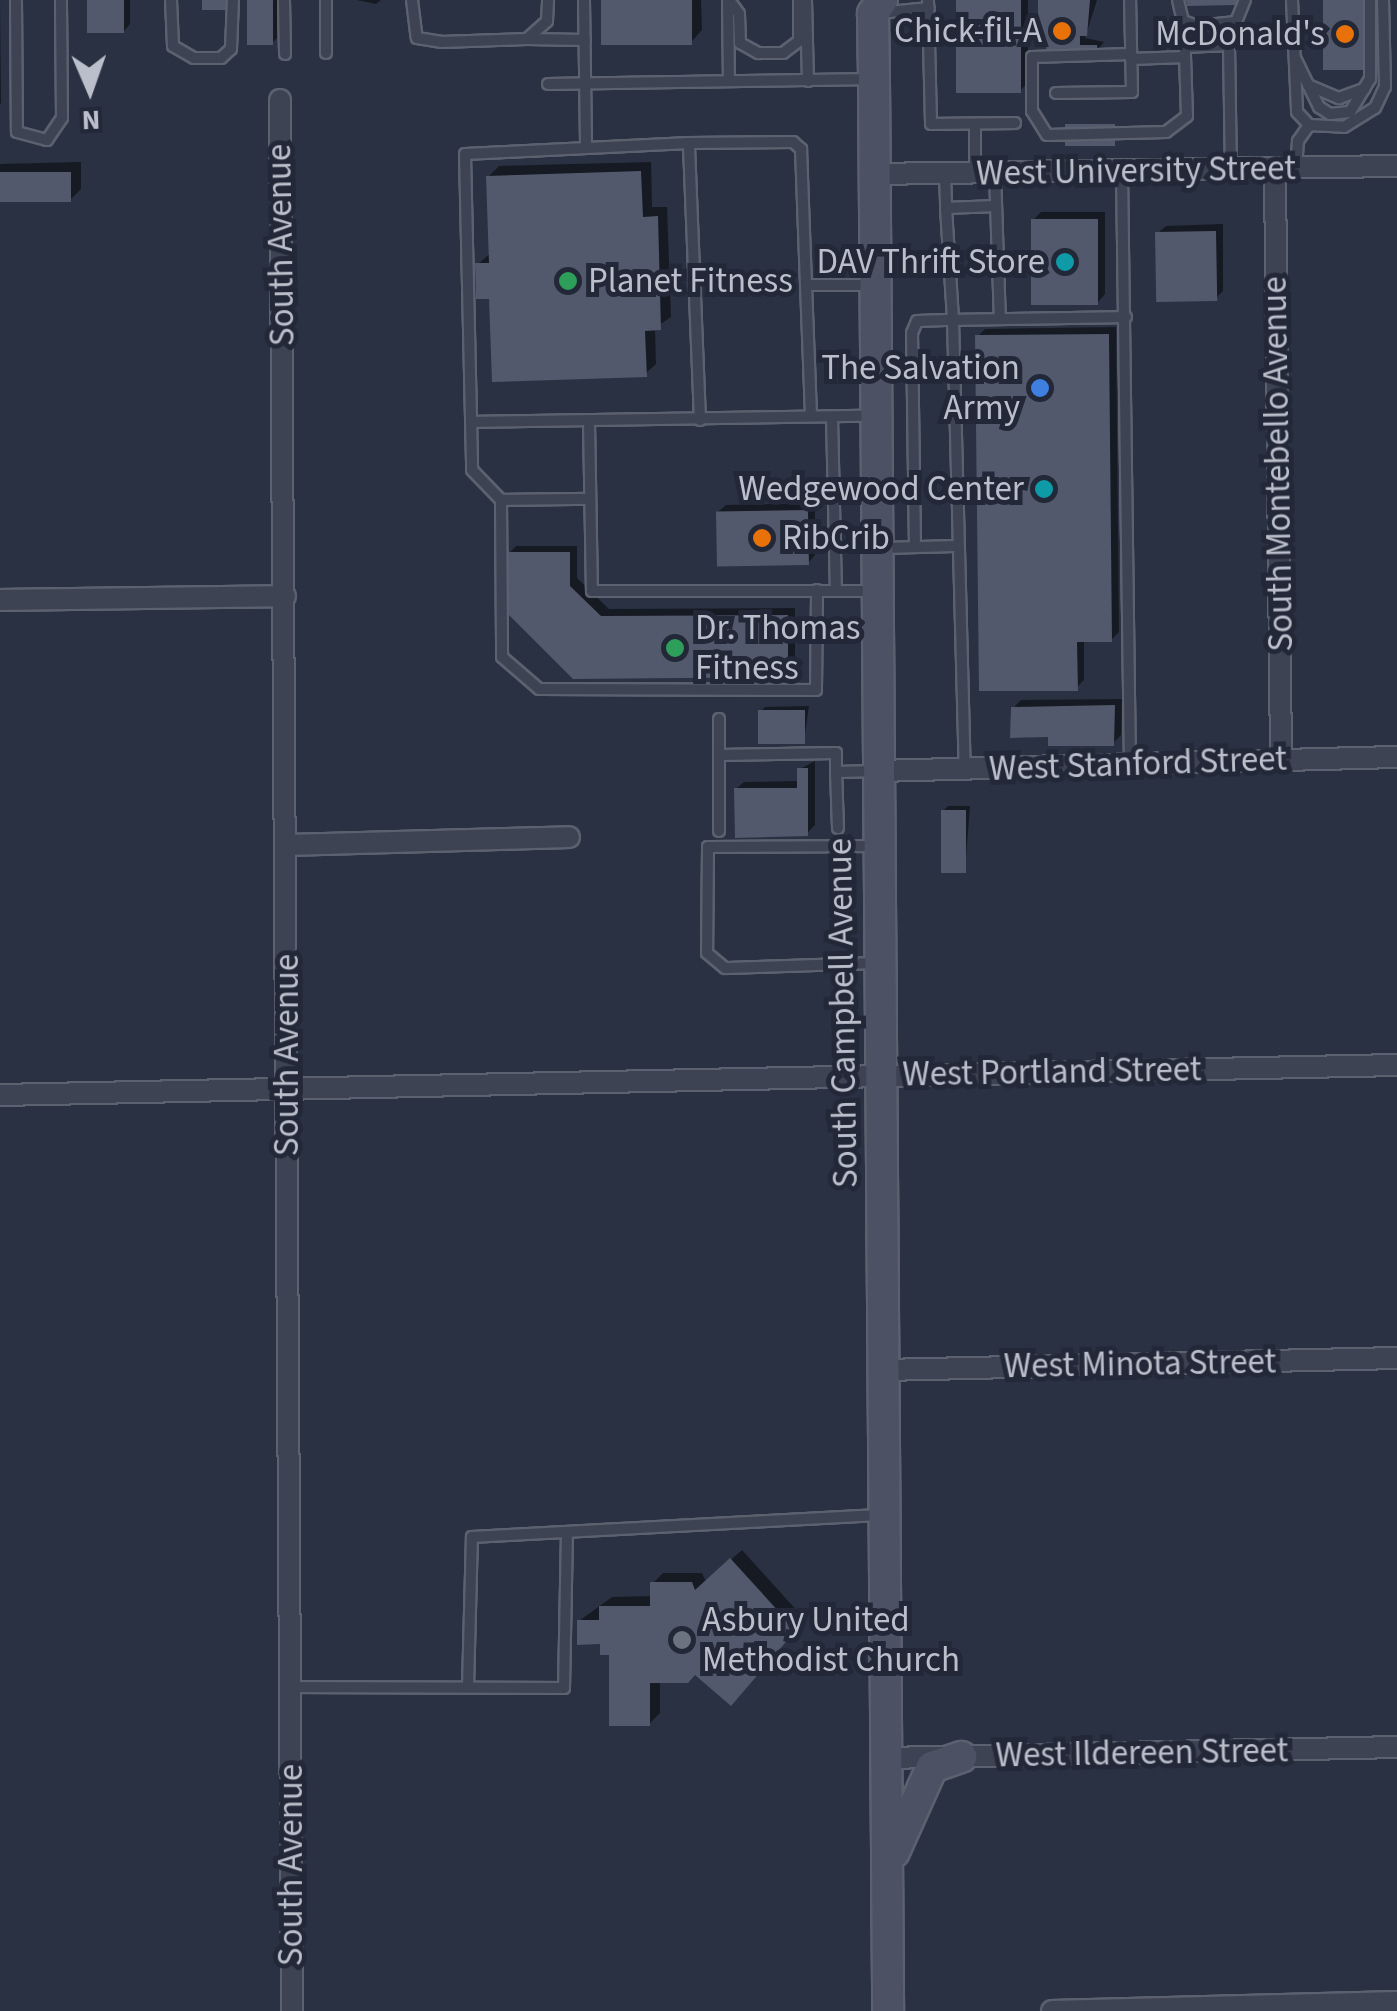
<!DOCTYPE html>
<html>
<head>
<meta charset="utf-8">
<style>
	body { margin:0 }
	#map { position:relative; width:1397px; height:2011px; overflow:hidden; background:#293142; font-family:"Source Sans 3",sans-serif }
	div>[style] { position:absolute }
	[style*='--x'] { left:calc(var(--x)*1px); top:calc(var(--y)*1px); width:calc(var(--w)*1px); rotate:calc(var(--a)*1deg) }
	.shadow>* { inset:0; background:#0007 }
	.building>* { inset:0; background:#53596c; transform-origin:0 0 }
	.roads { filter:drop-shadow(2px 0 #5c616f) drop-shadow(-2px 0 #5c616f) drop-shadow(0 2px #5c616f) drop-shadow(0 -2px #5c616f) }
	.lane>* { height:10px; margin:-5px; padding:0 5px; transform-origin:5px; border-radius:5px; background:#3d4352 }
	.street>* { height:20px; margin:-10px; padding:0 10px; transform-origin:10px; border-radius:10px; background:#3d4352 }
	.secondary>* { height:30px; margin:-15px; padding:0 15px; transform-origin:15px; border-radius:15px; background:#4c5264 }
	.dots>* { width:28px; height:28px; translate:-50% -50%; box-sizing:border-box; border:5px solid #222837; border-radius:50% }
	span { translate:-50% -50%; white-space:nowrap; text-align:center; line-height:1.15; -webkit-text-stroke:10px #222837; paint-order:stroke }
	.poi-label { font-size:35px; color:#bbbfcb }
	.right { translate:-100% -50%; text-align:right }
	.left { translate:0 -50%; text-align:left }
	.street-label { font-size:35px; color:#bbbfcb }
	.north { position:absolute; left:40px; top:40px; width:100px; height:100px; -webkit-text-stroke:8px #222837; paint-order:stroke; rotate:178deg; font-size:28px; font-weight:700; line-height:40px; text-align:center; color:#bbbfcb }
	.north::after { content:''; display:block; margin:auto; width:35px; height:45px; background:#bbbfcb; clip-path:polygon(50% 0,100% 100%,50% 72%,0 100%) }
</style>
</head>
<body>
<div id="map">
	<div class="shadow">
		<i style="clip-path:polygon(0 0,1px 103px,0 104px)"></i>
		<i style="clip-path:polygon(89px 0,130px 0,130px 24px,123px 32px)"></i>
		<i style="clip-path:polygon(249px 0,280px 0,281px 34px,273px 42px)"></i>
		<i style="clip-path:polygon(357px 0,381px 0,376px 4px)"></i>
		<i style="clip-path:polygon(604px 0,701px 0,702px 30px,692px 41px)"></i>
		<i style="clip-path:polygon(958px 0,1028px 0,1028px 82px,1021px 90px)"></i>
		<i style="clip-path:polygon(1040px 0,1097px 0,1085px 38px,1104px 42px,1097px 50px,1049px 51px)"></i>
		<i style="clip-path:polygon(81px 162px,81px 189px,70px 200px,0 201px,0 164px)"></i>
		<i style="clip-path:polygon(651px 162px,652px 207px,667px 207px,671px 317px,655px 328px,656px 364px,645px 374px,492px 296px,478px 264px,491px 253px,488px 177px,499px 166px)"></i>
		<i style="clip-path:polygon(1041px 212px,1105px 212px,1105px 294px,1098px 302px,1033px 220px)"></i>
		<i style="clip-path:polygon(1223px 224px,1223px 291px,1215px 299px,1158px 233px,1166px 226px)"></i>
		<i style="clip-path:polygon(1116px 327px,1119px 632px,1111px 640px,1084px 640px,1084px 680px,1076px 688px,978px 336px,985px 329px)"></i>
		<i style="clip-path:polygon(815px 503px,815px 555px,808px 563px,718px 512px,726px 505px)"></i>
		<i style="clip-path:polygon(516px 546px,577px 546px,577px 578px,609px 609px,795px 608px,795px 667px,787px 675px,574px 676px,509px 553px)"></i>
		<i style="clip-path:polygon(1122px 699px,1121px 735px,1113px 743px,1050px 735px,1013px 708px,1021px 700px)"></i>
		<i style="clip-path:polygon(809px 706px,804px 741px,760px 712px,765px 707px)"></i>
		<i style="clip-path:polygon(815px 761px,815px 825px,807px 833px,736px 789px,744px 782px,800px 781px,800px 769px)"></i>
		<i style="clip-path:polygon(948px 806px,970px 806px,965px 870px,943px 811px)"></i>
		<i style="clip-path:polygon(742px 1550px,800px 1614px,801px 1623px,741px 1692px,696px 1672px,660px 1680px,660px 1713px,649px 1724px,612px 1653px,579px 1621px,612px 1597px,653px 1596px,653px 1583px,663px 1573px,702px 1573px,706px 1582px)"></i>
	</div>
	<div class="building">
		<i style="left:87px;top:0;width:37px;height:33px"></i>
		<i style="left:202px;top:0;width:25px;height:10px"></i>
		<i style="left:247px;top:0;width:26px;height:45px"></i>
		<i style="left:601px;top:0;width:91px;height:45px"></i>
		<i style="left:956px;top:0;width:65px;height:93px"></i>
		<i style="clip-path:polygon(1038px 0,1090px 0,1087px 36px,1080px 36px,1080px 45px,1097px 45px,1098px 52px,1047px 53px,1045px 36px,1038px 36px)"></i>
		<i style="clip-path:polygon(1186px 0,1238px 0,1238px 5px,1187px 6px)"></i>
		<i style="left:1323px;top:0;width:42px;height:70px"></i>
		<i style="left:1115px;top:124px;width:22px;height:50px;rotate:90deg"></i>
		<i style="clip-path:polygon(641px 171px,643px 217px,658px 216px,661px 330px,645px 331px,647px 377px,492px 382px,489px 299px,476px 299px,475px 263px,489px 263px,486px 176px)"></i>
		<i style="left:71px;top:172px;width:30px;height:71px;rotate:90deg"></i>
		<i style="left:1031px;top:219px;width:67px;height:86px"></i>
		<i style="left:1216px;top:231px;width:70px;height:61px;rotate:89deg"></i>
		<i style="clip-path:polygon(1109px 334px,1112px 642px,1077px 642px,1078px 691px,979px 691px,975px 335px)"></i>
		<i style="left:808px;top:510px;width:55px;height:92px;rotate:89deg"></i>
		<i style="clip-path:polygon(506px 552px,570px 552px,570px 586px,601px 616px,788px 615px,788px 677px,573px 679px,506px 612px)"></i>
		<i style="clip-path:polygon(1115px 705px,1114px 746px,1048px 746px,1048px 737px,1010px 738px,1011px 707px)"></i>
		<i style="left:805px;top:710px;width:34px;height:47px;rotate:90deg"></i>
		<i style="clip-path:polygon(797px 768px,808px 768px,808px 836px,735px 838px,734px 788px,797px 788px)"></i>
		<i style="left:941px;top:810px;width:25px;height:63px"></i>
		<i style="clip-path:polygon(730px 1558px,791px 1625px,791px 1636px,731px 1706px,695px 1675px,688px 1683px,650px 1683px,650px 1726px,609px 1726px,609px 1655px,600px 1655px,600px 1644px,577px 1645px,577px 1620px,599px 1620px,599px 1606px,650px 1606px,650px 1582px,692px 1582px,695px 1590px)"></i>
	</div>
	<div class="roads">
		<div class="lane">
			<i style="--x:16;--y:0;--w:132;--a:89.6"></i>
			<i style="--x:17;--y:132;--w:31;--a:15"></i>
			<i style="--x:47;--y:140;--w:27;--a:-56"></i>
			<i style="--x:62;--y:118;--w:118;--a:-90.5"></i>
			<i style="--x:171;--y:0;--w:46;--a:87.5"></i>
			<i style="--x:173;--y:46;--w:24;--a:30"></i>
			<i style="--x:194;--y:58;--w:27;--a:0"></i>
			<i style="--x:221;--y:58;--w:13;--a:-42"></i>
			<i style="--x:231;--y:49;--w:49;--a:-87.7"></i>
			<i style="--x:284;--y:0;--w:54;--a:88.9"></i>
			<i style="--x:412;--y:0;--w:38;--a:83"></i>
			<i style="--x:417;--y:38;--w:24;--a:9"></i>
			<i style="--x:441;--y:42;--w:86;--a:-2"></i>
			<i style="--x:527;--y:39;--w:27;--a:-42"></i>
			<i style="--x:547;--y:21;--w:21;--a:-87"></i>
			<i style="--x:584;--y:0;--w:148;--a:89.2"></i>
			<i style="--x:729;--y:0;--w:17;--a:54"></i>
			<i style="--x:739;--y:14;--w:29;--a:88"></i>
			<i style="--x:740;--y:43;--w:21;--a:29"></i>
			<i style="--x:758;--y:53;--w:25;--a:0"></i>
			<i style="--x:783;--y:53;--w:20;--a:-37"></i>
			<i style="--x:799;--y:41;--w:41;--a:-90"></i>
			<i style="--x:806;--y:0;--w:81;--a:88.6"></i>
			<i style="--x:928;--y:0;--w:124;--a:88.6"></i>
			<i style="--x:931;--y:124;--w:84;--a:-0.7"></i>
			<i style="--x:1178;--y:0;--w:22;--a:77"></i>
			<i style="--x:1183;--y:21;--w:15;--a:20"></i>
			<i style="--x:1197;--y:26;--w:39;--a:-6"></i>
			<i style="--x:1236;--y:22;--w:24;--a:-68"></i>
			<i style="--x:1292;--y:0;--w:112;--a:87.4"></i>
			<i style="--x:1297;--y:112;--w:18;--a:47"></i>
			<i style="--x:1309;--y:125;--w:35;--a:3"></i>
			<i style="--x:1344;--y:127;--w:36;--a:-32"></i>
			<i style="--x:1375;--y:108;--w:23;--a:-65"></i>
			<i style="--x:1385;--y:87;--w:87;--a:-91.3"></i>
			<i style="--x:728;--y:1;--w:80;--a:89.3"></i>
			<i style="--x:879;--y:13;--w:50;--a:-5.7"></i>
			<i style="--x:527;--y:39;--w:58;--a:1"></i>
			<i style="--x:326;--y:53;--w:53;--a:-90"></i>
			<i style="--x:1131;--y:54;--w:99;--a:178.3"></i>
			<i style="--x:1032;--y:57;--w:54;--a:90"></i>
			<i style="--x:1032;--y:111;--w:28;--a:58"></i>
			<i style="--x:1047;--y:135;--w:119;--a:-1.4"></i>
			<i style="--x:1166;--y:132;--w:26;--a:-37"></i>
			<i style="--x:1187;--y:116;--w:59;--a:-91.9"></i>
			<i style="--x:1295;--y:58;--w:55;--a:63.9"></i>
			<i style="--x:1319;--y:107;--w:13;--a:32"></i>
			<i style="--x:1330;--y:114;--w:20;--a:-6"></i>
			<i style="--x:1350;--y:112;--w:39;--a:-59"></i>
			<i style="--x:1370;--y:79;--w:79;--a:-90"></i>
			<i style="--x:1131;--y:59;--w:54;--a:-2.1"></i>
			<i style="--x:1185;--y:57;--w:10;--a:-90"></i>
			<i style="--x:1185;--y:47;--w:44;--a:-2.6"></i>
			<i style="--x:1229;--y:45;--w:124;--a:89.1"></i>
			<i style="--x:548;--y:84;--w:325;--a:-0.9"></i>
			<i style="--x:1308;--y:85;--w:34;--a:23"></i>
			<i style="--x:1339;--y:98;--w:27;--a:-20"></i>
			<i style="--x:1056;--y:93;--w:76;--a:-0.8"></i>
			<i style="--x:1132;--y:92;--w:92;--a:-91.2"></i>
			<i style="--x:689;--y:143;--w:224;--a:177.2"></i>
			<i style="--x:465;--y:154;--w:316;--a:88.7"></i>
			<i style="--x:472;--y:470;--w:42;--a:46"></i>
			<i style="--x:501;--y:500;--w:157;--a:89.6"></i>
			<i style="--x:502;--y:657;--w:49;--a:40.9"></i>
			<i style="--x:539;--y:689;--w:277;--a:0.2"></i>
			<i style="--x:816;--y:690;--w:100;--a:-89.4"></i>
			<i style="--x:1296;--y:169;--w:28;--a:-86"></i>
			<i style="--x:1298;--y:141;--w:19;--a:-55"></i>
			<i style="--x:1122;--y:171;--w:593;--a:89.23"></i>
			<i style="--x:975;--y:172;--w:48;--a:-90"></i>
			<i style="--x:995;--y:172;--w:147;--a:88.1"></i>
			<i style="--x:945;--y:174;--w:34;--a:88"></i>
			<i style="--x:996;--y:206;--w:50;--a:177.7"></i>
			<i style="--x:946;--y:208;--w:112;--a:86.4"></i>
			<i style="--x:953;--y:320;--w:173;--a:-1"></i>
			<i style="--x:806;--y:285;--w:131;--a:87.8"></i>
			<i style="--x:832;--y:417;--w:174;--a:88.7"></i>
			<i style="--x:700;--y:420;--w:277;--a:-92.3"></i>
			<i style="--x:689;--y:143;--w:104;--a:-0.6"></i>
			<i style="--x:793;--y:142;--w:11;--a:41"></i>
			<i style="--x:801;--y:149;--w:136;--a:87.9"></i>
			<i style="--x:806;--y:285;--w:68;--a:0"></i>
			<i style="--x:471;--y:422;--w:403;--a:-0.9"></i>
			<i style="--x:589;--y:422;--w:169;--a:89"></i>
			<i style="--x:592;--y:591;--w:283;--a:0"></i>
			<i style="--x:501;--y:500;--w:88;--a:-0.7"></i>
			<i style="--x:915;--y:547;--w:214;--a:-90.8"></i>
			<i style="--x:912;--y:333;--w:13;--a:-67"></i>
			<i style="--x:917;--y:321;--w:36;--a:-2"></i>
			<i style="--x:953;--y:320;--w:448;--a:88.5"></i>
			<i style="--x:880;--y:548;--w:79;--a:-1.5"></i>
			<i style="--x:719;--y:719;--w:36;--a:90"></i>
			<i style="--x:838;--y:828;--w:56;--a:-92"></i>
			<i style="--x:836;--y:772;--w:41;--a:-1.4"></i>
			<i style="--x:719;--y:831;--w:76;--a:-90"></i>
			<i style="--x:719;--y:755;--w:117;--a:-1"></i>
			<i style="--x:836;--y:753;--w:19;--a:90"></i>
			<i style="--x:878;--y:846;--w:170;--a:179.7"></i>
			<i style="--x:708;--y:847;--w:106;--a:90.5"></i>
			<i style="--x:707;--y:953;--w:23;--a:40"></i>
			<i style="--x:725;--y:968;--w:153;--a:-1.9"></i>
			<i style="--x:290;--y:1687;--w:274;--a:0.2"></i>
			<i style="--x:564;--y:1688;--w:156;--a:-88.9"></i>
			<i style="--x:468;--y:1687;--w:150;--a:-88.5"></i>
			<i style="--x:472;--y:1537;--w:407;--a:-3.1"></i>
		</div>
		<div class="street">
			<i style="--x:280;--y:100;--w:1911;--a:89.64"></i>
			<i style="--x:1275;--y:170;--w:589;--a:89.42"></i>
			<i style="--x:874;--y:174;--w:523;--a:-0.88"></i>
			<i style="--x:0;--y:600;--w:285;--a:-0.8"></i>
			<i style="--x:878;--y:771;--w:519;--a:-1.55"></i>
			<i style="--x:288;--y:845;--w:281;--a:-1.6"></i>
			<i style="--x:0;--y:1095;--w:1397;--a:-1.23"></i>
			<i style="--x:884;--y:1370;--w:513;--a:-1.34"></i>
			<i style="--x:886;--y:1758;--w:511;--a:-1.23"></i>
			<i style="--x:1052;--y:2011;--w:345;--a:-1.5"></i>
		</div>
		<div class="secondary">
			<i style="--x:882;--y:0;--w:17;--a:123"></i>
			<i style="--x:873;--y:14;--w:65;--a:89.1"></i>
			<i style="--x:874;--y:79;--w:1932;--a:89.58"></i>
			<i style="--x:894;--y:1852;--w:93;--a:-65.9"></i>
			<i style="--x:932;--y:1767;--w:31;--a:-19"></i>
		</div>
	</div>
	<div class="dots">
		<i style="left:1062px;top:31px;background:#e8710a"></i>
		<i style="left:1345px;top:34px;background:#e8710a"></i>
		<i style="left:1065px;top:262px;background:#0f9aa8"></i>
		<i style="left:568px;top:281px;background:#2e9e5b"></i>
		<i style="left:1040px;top:388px;background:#3f7fe0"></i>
		<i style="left:1044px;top:489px;background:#0f9aa8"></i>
		<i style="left:762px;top:538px;background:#e8710a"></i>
		<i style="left:675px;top:648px;background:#2e9e5b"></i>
		<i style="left:682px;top:1640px;background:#6b7280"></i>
	</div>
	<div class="poi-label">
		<span class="right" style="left:1042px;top:31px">Chick-fil-A</span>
		<span class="right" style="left:1325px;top:34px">McDonald's</span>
		<span class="right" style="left:1045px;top:262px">DAV Thrift Store</span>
		<span class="left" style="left:588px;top:281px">Planet Fitness</span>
		<span class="right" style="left:1020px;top:388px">The Salvation<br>Army</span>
		<span class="right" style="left:1024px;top:489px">Wedgewood Center</span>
		<span class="left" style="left:782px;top:538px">RibCrib</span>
		<span class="left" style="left:695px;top:648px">Dr. Thomas<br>Fitness</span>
		<span class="left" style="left:702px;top:1640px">Asbury United<br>Methodist Church</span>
	</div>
	<div class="street-label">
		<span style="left:1136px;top:171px;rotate:-1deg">West University Street</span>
		<span style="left:281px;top:245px;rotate:-91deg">South Avenue</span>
		<span style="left:1278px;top:464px;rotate:-91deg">South Montebello Avenue</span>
		<span style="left:1138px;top:764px;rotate:-2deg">West Stanford Street</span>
		<span style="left:843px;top:1013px;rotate:-91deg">South Campbell Avenue</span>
		<span style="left:287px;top:1055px;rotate:-90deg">South Avenue</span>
		<span style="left:1052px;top:1072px;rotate:-1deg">West Portland Street</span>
		<span style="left:1140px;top:1364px;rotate:-1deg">West Minota Street</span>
		<span style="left:1142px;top:1753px;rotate:-1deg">West Ildereen Street</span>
		<span style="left:291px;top:1865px;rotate:-90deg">South Avenue</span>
	</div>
	<div class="north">N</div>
</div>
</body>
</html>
